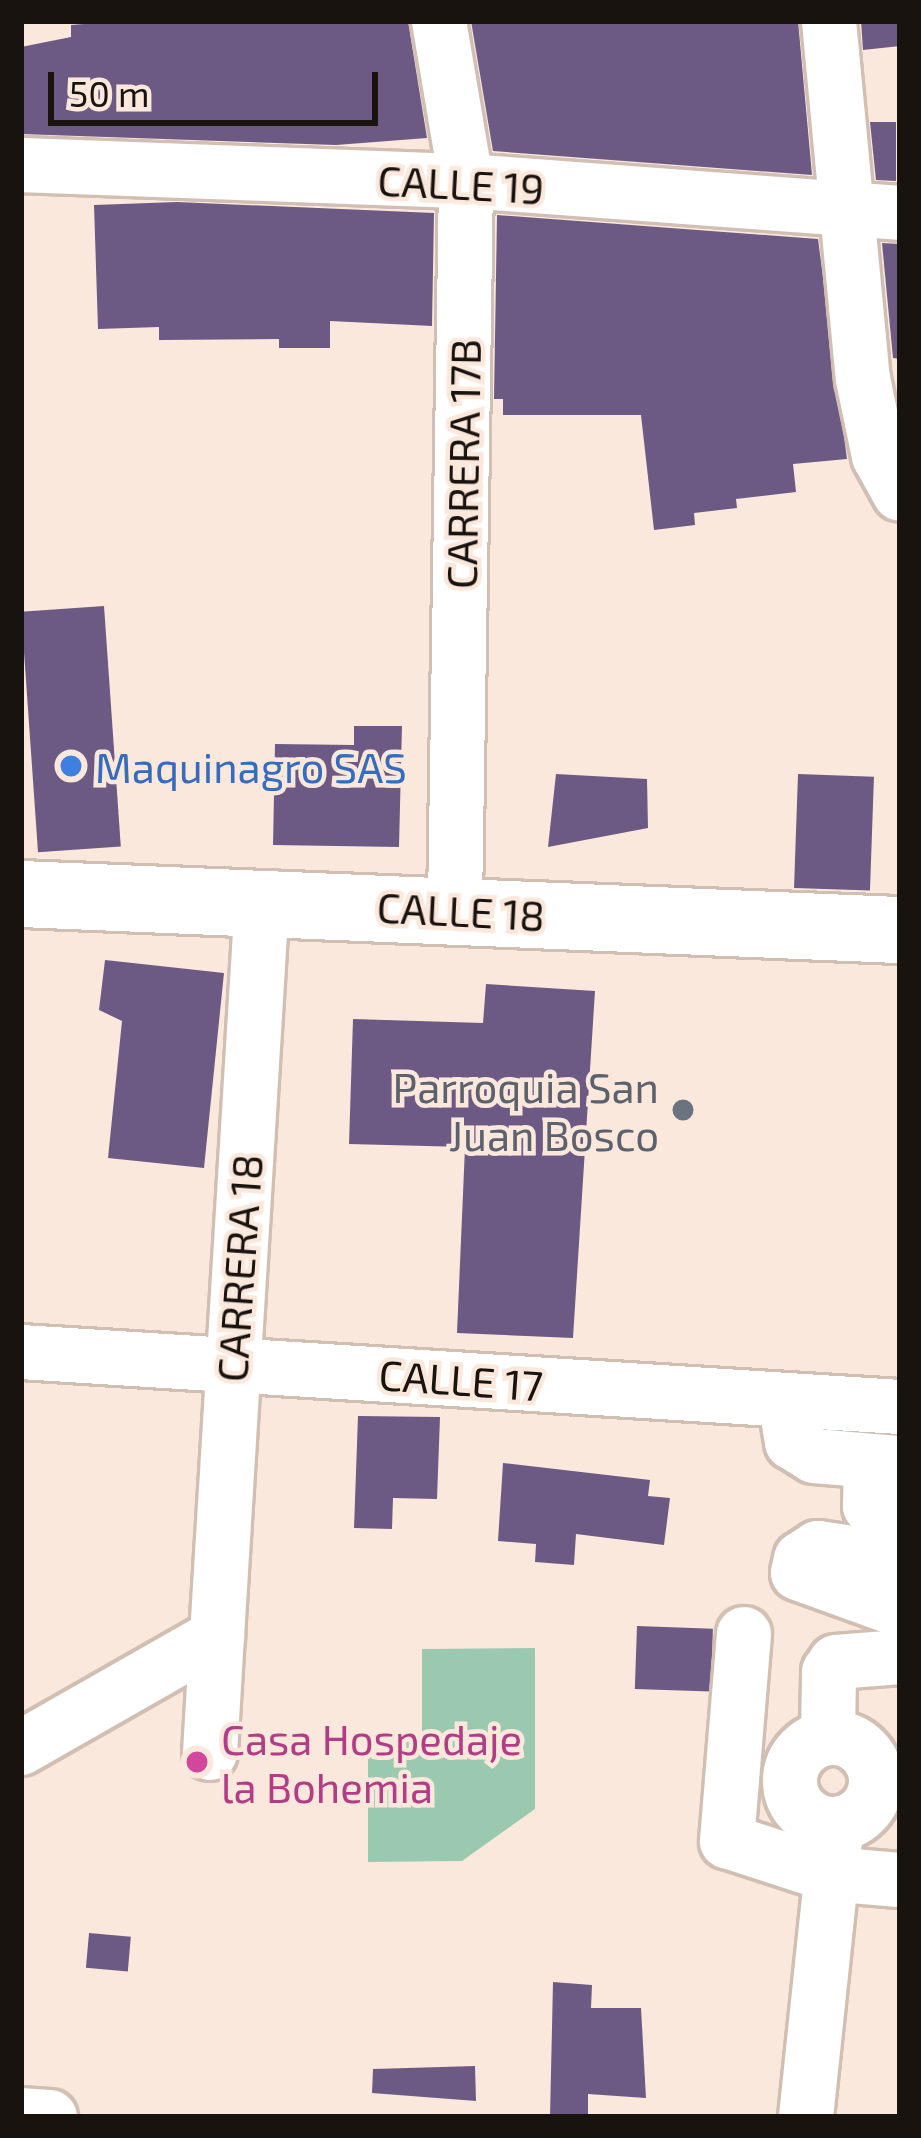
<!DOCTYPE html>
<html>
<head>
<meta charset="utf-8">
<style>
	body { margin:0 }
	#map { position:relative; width:921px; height:2138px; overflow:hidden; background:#fbe8dc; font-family:"Exo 2",sans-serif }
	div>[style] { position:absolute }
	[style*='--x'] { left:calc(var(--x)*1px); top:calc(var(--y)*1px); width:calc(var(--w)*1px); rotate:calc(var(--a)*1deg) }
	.green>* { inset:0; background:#9bc9af }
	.building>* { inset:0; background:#6d5a84; transform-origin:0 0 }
	.roads { filter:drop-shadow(3px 0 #d1bfb3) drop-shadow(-3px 0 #d1bfb3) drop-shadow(0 3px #d1bfb3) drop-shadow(0 -3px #d1bfb3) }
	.minor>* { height:54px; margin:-27px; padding:0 27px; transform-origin:27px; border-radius:27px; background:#fff }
	.minor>.ring { margin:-27px; padding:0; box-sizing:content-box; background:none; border:54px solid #fff; border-radius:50% }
	.major>* { height:66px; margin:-33px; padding:0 33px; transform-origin:33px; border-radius:33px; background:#fff }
	.dots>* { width:33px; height:33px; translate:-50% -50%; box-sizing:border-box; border:6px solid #fbe8dc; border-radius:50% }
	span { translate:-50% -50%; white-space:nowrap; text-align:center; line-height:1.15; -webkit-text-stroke:9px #fbe8dc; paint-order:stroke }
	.street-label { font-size:42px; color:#19130f }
	.shop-label { font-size:42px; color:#366cbe }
	.left { translate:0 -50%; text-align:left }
	.worship-label { font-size:42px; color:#5b616d }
	.right { translate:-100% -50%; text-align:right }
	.hotel-label { font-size:42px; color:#b23c85 }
	.frame { position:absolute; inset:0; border:24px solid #19130f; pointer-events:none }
	.scale { position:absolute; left:48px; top:72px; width:330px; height:54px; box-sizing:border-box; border:6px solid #19130f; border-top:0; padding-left:15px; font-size:36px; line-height:42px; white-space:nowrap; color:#19130f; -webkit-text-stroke:9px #fbe8dc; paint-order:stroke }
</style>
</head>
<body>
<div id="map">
	<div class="green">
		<i style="clip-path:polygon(535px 1648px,535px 1809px,462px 1861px,368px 1862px,368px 1742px,422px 1742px,422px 1649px)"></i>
	</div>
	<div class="building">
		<i style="clip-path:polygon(123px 21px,408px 21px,427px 138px,336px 145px,21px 134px,21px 47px,71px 37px,71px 25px)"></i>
		<i style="clip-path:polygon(471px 21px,798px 21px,812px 175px,493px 151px)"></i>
		<i style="clip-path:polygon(861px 21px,900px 21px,900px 46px,863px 50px)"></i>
		<i style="clip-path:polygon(870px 122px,896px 122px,896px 181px,876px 180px)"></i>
		<i style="clip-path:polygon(177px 202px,434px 213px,432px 326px,330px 321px,330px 348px,279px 348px,279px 339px,159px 340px,159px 327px,98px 329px,94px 205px)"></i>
		<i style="clip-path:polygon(497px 215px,818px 239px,847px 459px,793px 464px,796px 492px,736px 499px,737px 508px,694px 513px,695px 525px,654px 530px,641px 415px,503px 415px,503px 399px,494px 399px)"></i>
		<i style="clip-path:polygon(882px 243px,900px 244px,900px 359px,893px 358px)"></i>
		<i style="left:104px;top:606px;width:241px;height:83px;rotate:86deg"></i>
		<i style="clip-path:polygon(354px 726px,402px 726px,399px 847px,273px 845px,275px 744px,354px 745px)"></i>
		<i style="clip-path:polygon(556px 774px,647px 779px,648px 828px,548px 847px)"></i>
		<i style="left:798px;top:774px;width:76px;height:114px;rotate:2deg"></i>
		<i style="clip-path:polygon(105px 960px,224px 973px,204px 1168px,108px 1158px,122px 1021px,99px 1010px)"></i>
		<i style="clip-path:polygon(486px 984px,595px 991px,573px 1338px,457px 1333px,465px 1147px,349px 1144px,353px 1019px,483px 1023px)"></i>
		<i style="clip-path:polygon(358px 1416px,440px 1417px,437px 1499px,393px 1498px,392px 1529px,354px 1528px)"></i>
		<i style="clip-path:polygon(503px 1463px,650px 1480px,648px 1496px,670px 1498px,664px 1545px,576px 1534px,574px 1565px,535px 1562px,536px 1544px,498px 1541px)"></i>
		<i style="left:637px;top:1626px;width:76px;height:63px;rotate:2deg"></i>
		<i style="left:89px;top:1933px;width:42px;height:35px;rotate:5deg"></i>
		<i style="clip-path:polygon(553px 1982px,592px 1985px,591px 2008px,641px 2008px,646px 2098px,588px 2094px,588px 2117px,550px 2117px)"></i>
		<i style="clip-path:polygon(475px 2066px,476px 2101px,372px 2093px,373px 2069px)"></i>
	</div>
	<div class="roads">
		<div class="minor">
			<i style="--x:439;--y:21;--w:162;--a:80.4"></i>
			<i style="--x:466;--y:181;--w:728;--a:90.87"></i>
			<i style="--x:829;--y:21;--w:360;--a:84.6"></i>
			<i style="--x:863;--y:379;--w:79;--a:78.3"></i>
			<i style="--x:879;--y:456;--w:43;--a:61.1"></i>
			<i style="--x:21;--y:165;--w:445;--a:2.1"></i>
			<i style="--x:466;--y:181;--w:435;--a:4.2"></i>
			<i style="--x:21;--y:1352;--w:881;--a:3.58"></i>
			<i style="--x:785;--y:1400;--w:43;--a:80.5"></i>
			<i style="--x:792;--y:1442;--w:26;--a:32"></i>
			<i style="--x:814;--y:1456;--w:86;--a:4.7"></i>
			<i style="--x:871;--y:1463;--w:43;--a:91.3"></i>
			<i style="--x:870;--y:1506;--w:31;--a:17"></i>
			<i style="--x:900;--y:1560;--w:83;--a:-171.7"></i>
			<i style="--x:818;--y:1548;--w:20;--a:147"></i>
			<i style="--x:801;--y:1559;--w:14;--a:102"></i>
			<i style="--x:798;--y:1573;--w:109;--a:19.9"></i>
			<i style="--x:744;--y:1634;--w:208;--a:94.7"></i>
			<i style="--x:727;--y:1841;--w:106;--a:18.1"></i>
			<i style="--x:828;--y:1874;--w:72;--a:4.8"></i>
			<i style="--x:828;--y:1738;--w:66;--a:-89.1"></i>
			<i style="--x:829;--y:1672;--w:12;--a:-55"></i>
			<i style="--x:836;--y:1662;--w:64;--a:-4.5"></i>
			<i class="ring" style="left:790px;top:1738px;width:32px;height:32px"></i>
			<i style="--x:21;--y:1748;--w:226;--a:-29.7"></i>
			<i style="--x:217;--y:1636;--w:736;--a:-86.5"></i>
			<i style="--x:210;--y:1753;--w:117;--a:-86.6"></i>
			<i style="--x:21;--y:2115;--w:29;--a:4"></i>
			<i style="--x:806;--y:2117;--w:295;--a:-84"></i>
		</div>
		<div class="major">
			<i style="--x:21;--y:894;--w:880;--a:2.35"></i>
		</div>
	</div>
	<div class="dots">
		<i style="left:71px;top:766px;background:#3f7fe0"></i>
		<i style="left:683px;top:1110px;background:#6b7280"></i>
		<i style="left:197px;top:1762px;background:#d1479c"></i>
	</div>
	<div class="street-label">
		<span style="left:461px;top:183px;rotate:3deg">CALLE 19</span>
		<span style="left:462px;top:464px;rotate:-89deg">CARRERA 17B</span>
		<span style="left:461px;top:910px;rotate:3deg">CALLE 18</span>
		<span style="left:238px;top:1268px;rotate:-86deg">CARRERA 18</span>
		<span style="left:461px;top:1379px;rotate:4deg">CALLE 17</span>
	</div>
	<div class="shop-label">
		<span class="left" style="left:95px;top:766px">Maquinagro SAS</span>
	</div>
	<div class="worship-label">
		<span class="right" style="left:659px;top:1110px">Parroquia San<br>Juan Bosco</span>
	</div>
	<div class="hotel-label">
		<span class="left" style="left:221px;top:1762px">Casa Hospedaje<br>la Bohemia</span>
	</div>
	<div class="frame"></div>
	<div class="scale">50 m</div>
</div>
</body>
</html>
